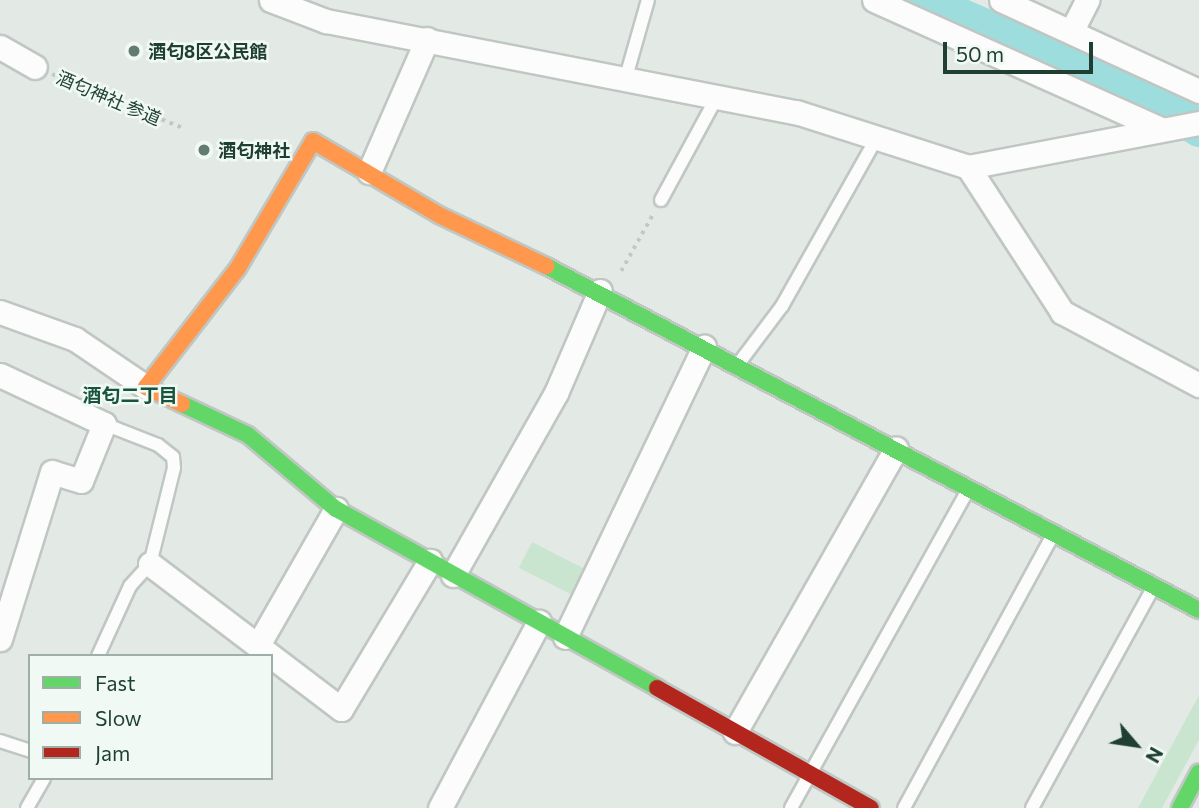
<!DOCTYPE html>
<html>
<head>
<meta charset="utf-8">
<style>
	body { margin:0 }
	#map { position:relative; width:1199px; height:808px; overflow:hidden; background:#e3eae6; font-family:Commissioner,"Noto Sans JP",sans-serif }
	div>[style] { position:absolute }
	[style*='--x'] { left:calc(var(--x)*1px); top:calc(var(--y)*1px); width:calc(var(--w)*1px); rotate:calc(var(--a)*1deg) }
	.green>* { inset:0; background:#cae5cf; transform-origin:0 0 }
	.river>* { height:37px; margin:-18.5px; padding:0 18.5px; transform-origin:18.5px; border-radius:18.5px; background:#9edddd }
	.path>* { height:3.5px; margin-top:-1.75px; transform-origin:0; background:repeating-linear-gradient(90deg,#c0cac4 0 3.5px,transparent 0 8.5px) }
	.roads { filter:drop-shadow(2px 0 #c0c7c3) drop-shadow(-2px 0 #c0c7c3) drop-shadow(0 2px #c0c7c3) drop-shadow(0 -2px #c0c7c3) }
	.lane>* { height:12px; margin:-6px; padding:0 6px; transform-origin:6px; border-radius:6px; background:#fbfcfb }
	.street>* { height:23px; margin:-11.5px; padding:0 11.5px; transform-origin:11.5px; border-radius:11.5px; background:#fbfcfb }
	.fast>* { height:16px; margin:-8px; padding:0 8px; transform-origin:8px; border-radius:8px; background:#63d668 }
	.slow>* { height:16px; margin:-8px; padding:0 8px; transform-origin:8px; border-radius:8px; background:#ff974d }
	.jam>* { height:16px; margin:-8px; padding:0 8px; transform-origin:8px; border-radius:8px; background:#b3261e }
	.dots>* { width:19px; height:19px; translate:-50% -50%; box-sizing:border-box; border:4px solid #f1f9f4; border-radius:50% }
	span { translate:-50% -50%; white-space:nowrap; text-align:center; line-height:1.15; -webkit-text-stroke:5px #f1f9f4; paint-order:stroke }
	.poi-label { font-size:18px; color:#1f3f32; font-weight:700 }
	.left { translate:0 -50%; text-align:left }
	.street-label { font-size:18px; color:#1f3f32 }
	.neighbourhood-label { font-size:19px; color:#18543d; font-weight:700 }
	.legend { position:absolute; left:28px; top:654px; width:245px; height:126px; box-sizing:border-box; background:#f1f9f4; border:2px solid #9dafa6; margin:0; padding:9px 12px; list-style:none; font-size:21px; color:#1f3f32 }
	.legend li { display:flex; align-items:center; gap:14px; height:35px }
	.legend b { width:35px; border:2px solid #9dafa6 }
	.north { position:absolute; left:1101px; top:710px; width:70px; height:70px; -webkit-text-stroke:5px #f1f9f4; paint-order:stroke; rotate:119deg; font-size:19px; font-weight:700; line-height:28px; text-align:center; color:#1f3f32 }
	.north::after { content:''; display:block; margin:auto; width:24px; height:32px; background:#1f3f32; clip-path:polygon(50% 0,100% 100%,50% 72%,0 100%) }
	.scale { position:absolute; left:943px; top:42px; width:150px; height:32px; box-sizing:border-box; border:4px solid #1f3f32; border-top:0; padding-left:9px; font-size:21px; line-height:24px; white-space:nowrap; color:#1f3f32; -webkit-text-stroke:5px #f1f9f4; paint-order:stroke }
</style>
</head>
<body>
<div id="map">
	<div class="green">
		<i style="left:532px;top:542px;width:66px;height:29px;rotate:27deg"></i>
		<i style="clip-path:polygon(1199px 695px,1199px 740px,1162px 808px,1138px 808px)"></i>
	</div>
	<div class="river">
		<i style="--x:923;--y:0;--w:260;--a:23.6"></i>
		<i style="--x:1161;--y:104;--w:45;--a:32.3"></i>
	</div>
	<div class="path">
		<i style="--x:52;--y:74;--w:142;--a:22.4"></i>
		<i style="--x:621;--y:271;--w:65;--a:-60.7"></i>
	</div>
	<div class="roads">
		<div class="lane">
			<i style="--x:626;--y:77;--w:80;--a:-74.1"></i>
			<i style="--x:661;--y:200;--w:119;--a:-61.5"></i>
			<i style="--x:739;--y:363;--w:71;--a:-53"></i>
			<i style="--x:782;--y:306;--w:197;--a:-60.6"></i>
			<i style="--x:98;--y:656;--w:77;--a:-65.4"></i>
			<i style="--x:130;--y:586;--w:30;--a:-48"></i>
			<i style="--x:150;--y:564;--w:99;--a:-76"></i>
			<i style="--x:174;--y:468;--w:11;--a:-95"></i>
			<i style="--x:173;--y:457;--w:19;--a:-141"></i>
			<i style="--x:158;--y:445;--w:58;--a:-158.7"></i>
			<i style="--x:0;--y:741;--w:32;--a:18"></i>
			<i style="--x:27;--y:808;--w:34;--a:-60"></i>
			<i style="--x:791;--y:808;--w:366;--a:-60.9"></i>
			<i style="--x:904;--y:808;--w:313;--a:-61.4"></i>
			<i style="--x:1032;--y:808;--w:253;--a:-61.2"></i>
		</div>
		<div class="street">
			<i style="--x:271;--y:0;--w:59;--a:20.9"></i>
			<i style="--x:326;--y:21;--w:479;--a:11"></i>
			<i style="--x:796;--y:112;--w:181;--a:17.7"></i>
			<i style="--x:968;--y:167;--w:235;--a:-10.8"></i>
			<i style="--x:874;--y:0;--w:315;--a:24.2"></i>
			<i style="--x:1001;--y:0;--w:218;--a:24.7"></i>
			<i style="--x:1072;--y:30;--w:34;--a:-63"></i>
			<i style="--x:0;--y:47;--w:40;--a:29.7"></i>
			<i style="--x:968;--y:167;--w:173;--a:57"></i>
			<i style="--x:1062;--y:312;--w:155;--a:28.1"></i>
			<i style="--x:369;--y:172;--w:145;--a:-66.4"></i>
			<i style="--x:0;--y:312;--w:80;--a:19.8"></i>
			<i style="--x:75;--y:339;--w:86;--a:34.1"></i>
			<i style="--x:0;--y:375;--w:115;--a:25.2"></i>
			<i style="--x:104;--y:424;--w:61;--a:112"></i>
			<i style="--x:81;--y:481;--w:30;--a:-163"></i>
			<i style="--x:52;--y:472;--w:175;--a:107.3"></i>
			<i style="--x:150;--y:564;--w:240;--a:37.2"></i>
			<i style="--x:341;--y:709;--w:173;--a:-59"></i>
			<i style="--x:453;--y:575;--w:209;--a:-60.5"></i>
			<i style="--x:556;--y:393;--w:111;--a:-66.7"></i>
			<i style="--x:565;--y:637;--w:322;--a:-64.4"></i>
			<i style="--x:258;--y:645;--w:157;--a:-60.2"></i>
			<i style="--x:735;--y:732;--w:326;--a:-60.4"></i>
			<i style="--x:440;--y:808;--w:211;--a:-62"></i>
		</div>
		<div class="fast">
			<i style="--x:546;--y:266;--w:738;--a:27.78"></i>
			<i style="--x:182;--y:404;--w:73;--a:25.2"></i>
			<i style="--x:248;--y:435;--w:115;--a:40.1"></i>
			<i style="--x:336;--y:509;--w:368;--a:29.1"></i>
			<i style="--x:1180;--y:808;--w:40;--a:-62"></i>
		</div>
		<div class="slow">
			<i style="--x:182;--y:404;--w:40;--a:-155"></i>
			<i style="--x:146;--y:387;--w:150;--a:-52.3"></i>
			<i style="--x:238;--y:268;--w:147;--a:-59.4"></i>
			<i style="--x:313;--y:141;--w:146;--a:30.4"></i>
			<i style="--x:439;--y:215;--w:119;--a:25.5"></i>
		</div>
		<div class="jam">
			<i style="--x:657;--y:688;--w:245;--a:29.3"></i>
		</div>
	</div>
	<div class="dots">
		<i style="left:134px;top:51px;background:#647b71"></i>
		<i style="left:204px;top:150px;background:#647b71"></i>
	</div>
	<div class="poi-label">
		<span class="left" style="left:148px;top:51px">酒匂8区公民館</span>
		<span class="left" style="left:218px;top:150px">酒匂神社</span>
	</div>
	<div class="street-label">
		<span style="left:109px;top:98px;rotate:23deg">酒匂神社 参道</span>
	</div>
	<div class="neighbourhood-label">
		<span style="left:130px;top:395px">酒匂二丁目</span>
	</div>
	<ul class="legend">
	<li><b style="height:9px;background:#63d668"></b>Fast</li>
	<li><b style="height:9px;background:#ff974d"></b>Slow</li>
	<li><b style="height:9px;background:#b3261e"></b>Jam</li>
	</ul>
	<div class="north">N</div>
	<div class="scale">50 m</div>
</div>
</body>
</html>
